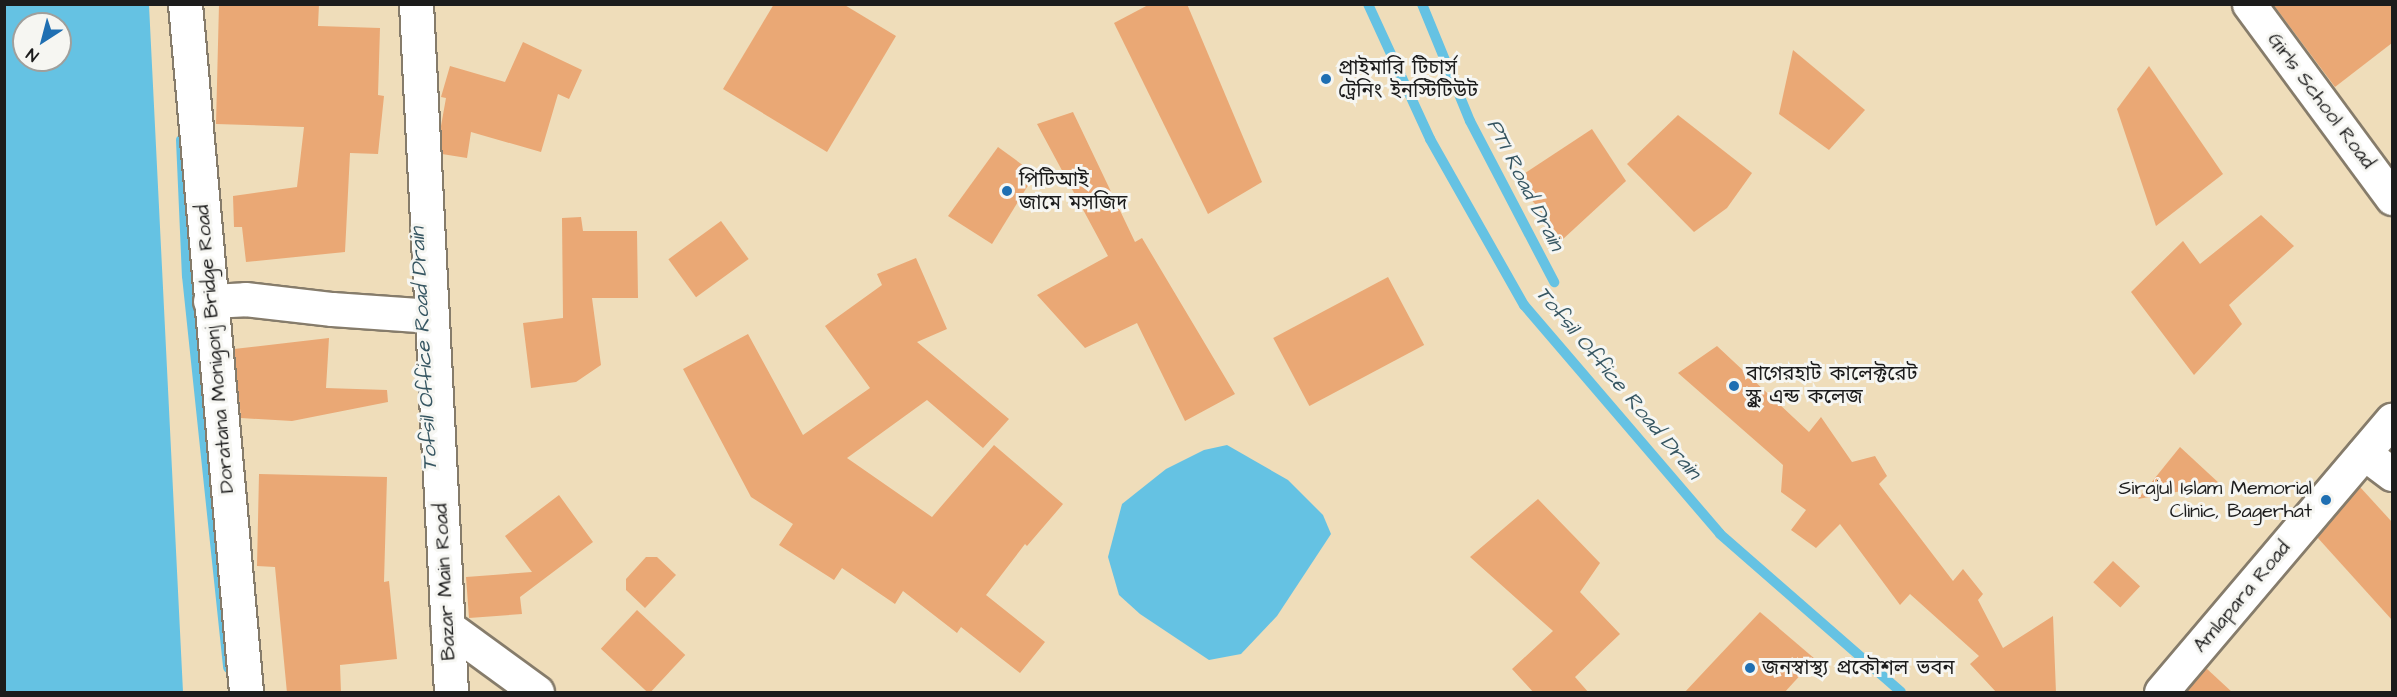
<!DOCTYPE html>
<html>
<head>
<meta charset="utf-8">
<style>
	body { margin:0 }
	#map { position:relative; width:2397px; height:697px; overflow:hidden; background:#efddba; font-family:"Architects Daughter","Noto Sans Bengali",sans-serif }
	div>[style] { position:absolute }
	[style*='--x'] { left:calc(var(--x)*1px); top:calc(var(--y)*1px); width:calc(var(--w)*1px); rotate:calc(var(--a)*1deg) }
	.water>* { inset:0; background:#65c2e3 }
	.stream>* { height:10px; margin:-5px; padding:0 5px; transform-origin:5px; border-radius:5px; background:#65c2e3 }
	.building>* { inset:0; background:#eaa875; transform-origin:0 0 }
	.roads { filter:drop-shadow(2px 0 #867c6b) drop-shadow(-2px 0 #867c6b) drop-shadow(0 2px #867c6b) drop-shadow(0 -2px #867c6b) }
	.minor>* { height:33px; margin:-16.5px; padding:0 16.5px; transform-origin:16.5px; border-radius:16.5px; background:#fff }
	.tertiary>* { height:33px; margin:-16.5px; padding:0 16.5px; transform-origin:16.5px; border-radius:16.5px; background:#fff }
	.secondary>* { height:33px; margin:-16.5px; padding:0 16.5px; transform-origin:16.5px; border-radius:16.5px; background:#fff }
	.dots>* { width:16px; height:16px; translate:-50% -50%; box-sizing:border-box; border:3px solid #f6f6f2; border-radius:50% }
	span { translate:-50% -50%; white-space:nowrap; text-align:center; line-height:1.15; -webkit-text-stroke:6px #f6f6f2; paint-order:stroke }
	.poi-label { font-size:20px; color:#1c1c1c }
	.left { translate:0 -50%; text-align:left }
	.right { translate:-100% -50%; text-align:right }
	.street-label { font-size:20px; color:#1c1c1c }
	.water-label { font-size:21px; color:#365662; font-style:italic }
	.frame { position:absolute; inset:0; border:6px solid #1c1c1c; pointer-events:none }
	.north { position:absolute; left:12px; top:12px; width:60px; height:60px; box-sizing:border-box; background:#f6f6f2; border:2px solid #9f9f9c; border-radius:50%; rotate:216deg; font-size:16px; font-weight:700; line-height:24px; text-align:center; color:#1c1c1c }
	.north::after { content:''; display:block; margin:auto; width:21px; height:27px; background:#1f6fb2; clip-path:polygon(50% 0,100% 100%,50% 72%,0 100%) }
</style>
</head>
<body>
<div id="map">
	<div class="water">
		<i style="clip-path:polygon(evenodd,4px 5px,149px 5px,183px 692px,5px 692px,4px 5px,24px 24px,60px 24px,60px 60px,24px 60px,24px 24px)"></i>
		<i style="clip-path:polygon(1227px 445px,1288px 480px,1323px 515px,1331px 534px,1277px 616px,1241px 654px,1209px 660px,1140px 614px,1119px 595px,1108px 557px,1122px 504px,1166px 469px,1204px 450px)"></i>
	</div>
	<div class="stream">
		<i style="--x:1368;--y:4;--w:149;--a:65.3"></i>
		<i style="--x:1430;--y:139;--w:191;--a:60.5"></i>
		<i style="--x:1524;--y:305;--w:301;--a:49.4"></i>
		<i style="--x:1720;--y:534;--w:240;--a:41.1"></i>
		<i style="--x:1422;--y:4;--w:126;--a:67.7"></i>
		<i style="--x:1470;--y:121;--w:182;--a:62.4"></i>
		<i style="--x:181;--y:140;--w:136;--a:87.5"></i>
		<i style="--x:187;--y:276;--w:394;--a:84"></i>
	</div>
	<div class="building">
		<i style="clip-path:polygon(219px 4px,319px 4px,318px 26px,380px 28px,378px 95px,384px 96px,378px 154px,350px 153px,345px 252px,246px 262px,242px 227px,234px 227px,233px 196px,297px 187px,304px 127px,216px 124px)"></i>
		<i style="clip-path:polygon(774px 4px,843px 4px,896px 36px,827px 152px,723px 89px)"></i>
		<i style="clip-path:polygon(1150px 4px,1187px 4px,1262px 182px,1208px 214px,1114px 23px)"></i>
		<i style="clip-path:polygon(2273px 4px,2392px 4px,2392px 43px,2335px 87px)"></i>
		<i style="clip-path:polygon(523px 42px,582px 70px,569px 99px,558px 94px,541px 152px,471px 132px,467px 158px,442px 154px,441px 126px,446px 98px,441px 97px,450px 66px,505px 82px)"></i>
		<i style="clip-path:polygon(1793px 50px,1865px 110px,1829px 150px,1779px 114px)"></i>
		<i style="clip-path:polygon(2149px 66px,2223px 174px,2156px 226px,2117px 109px)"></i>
		<i style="clip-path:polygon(1073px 112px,1135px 242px,1142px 238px,1235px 394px,1185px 421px,1137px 323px,1085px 348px,1037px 295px,1108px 256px,1037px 124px)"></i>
		<i style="clip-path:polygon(1678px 115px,1752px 173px,1727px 208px,1694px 232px,1627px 164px)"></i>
		<i style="clip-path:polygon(1592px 129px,1626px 181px,1562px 240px,1516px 179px)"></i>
		<i style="clip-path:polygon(998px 147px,1035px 174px,992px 244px,948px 216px)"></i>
		<i style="clip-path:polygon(2261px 215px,2294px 246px,2229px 305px,2242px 324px,2194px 375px,2131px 292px,2183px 241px,2200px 264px)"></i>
		<i style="clip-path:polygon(581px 217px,583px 231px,637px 231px,638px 298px,592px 298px,601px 365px,576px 382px,531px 388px,523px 323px,563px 318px,562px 218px)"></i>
		<i style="left:721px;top:221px;width:47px;height:65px;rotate:54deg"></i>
		<i style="clip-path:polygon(916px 258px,947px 329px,917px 342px,1009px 419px,983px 448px,927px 400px,847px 458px,932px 517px,994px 445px,1063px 504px,1027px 546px,1025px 544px,986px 595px,1045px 642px,1020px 673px,961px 627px,957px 633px,903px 591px,895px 604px,842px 568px,834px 580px,779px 545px,793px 524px,751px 497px,683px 369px,748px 334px,803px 435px,870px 388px,825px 326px,882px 285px,877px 274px)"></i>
		<i style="left:1388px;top:277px;width:77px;height:130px;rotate:62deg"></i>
		<i style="clip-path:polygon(329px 338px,326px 388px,387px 390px,388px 402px,292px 421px,241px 418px,234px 349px)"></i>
		<i style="clip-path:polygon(1717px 346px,1809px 432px,1821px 417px,1852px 462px,1875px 456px,1887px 476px,1879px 484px,1953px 581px,1963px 569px,1983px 594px,1978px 600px,2003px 648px,2053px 616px,2056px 693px,1997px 693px,1970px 664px,1979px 656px,1910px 594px,1900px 605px,1840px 524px,1816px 548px,1791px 530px,1806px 510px,1781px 492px,1783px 465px,1678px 373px)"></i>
		<i style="clip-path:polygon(2180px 447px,2220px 484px,2138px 499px)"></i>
		<i style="clip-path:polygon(259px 474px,387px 477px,384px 582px,389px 581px,397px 659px,340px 665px,341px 693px,287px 693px,275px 567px,257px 566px)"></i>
		<i style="clip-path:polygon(2360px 487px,2392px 522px,2392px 620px,2317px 537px)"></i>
		<i style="clip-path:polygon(559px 495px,593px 542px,520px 597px,522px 614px,469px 618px,466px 577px,532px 572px,505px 536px)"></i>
		<i style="clip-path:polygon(1538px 499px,1600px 563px,1580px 592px,1620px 634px,1575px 677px,1589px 693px,1534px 693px,1512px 669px,1553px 631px,1470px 557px)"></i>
		<i style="clip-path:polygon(646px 557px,657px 557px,676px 575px,645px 608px,626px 590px,626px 579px)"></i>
		<i style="left:2113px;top:561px;width:37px;height:29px;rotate:43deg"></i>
		<i style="left:637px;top:610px;width:66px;height:53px;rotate:43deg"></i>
		<i style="clip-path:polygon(1760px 612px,1815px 659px,1784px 693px,1684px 693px)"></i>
		<i style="clip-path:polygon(2206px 668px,2233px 693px,2185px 693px)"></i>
	</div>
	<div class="roads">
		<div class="minor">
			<i style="--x:448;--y:627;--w:110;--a:36.1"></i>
		</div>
		<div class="tertiary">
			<i style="--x:416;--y:4;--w:689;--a:87.09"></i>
			<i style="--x:2249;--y:4;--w:241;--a:53.6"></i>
			<i style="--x:210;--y:301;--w:35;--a:-3"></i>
			<i style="--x:245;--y:299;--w:88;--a:6.6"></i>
			<i style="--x:332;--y:309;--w:100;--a:4"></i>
			<i style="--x:2364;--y:453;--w:35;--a:37"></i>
			<i style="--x:2161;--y:692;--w:357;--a:-49.7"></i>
		</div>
		<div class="secondary">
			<i style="--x:185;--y:4;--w:691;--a:84.93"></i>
		</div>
	</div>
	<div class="dots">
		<i style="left:1326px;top:79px;background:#1f6fb2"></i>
		<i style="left:1007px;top:191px;background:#1f6fb2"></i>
		<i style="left:1734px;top:386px;background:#1f6fb2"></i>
		<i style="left:2326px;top:500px;background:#1f6fb2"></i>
		<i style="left:1750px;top:668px;background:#1f6fb2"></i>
	</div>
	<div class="poi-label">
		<span class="left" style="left:1338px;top:80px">প্রাইমারি টিচার্স<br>ট্রেনিং ইনস্টিটিউট</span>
		<span class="left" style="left:1019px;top:192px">পিটিআই<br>জামে মসজিদ</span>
		<span class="left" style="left:1746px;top:386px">বাগেরহাট কালেক্টরেট<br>স্কুল এন্ড কলেজ</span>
		<span class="right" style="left:2312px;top:500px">Sirajul Islam Memorial<br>Clinic, Bagerhat</span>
		<span class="left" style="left:1762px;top:668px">জনস্বাস্থ্য প্রকৌশল ভবন</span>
	</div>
	<div class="street-label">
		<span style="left:2321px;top:101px;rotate:53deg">Girls School Road</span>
		<span style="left:215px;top:349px;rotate:-95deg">Doratana Monigonj Bridge Road</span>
		<span style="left:445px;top:582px;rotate:-93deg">Bazar Main Road</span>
		<span style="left:2242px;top:597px;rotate:-50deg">Amlapara Road</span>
	</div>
	<div class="water-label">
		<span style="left:1525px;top:185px;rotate:63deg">PTI Road Drain</span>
		<span style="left:424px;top:349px;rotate:-93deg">Tofsil Office Road Drain</span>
		<span style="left:1618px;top:383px;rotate:50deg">Tofsil Office Road Drain</span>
	</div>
	<div class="frame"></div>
	<div class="north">N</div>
</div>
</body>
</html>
